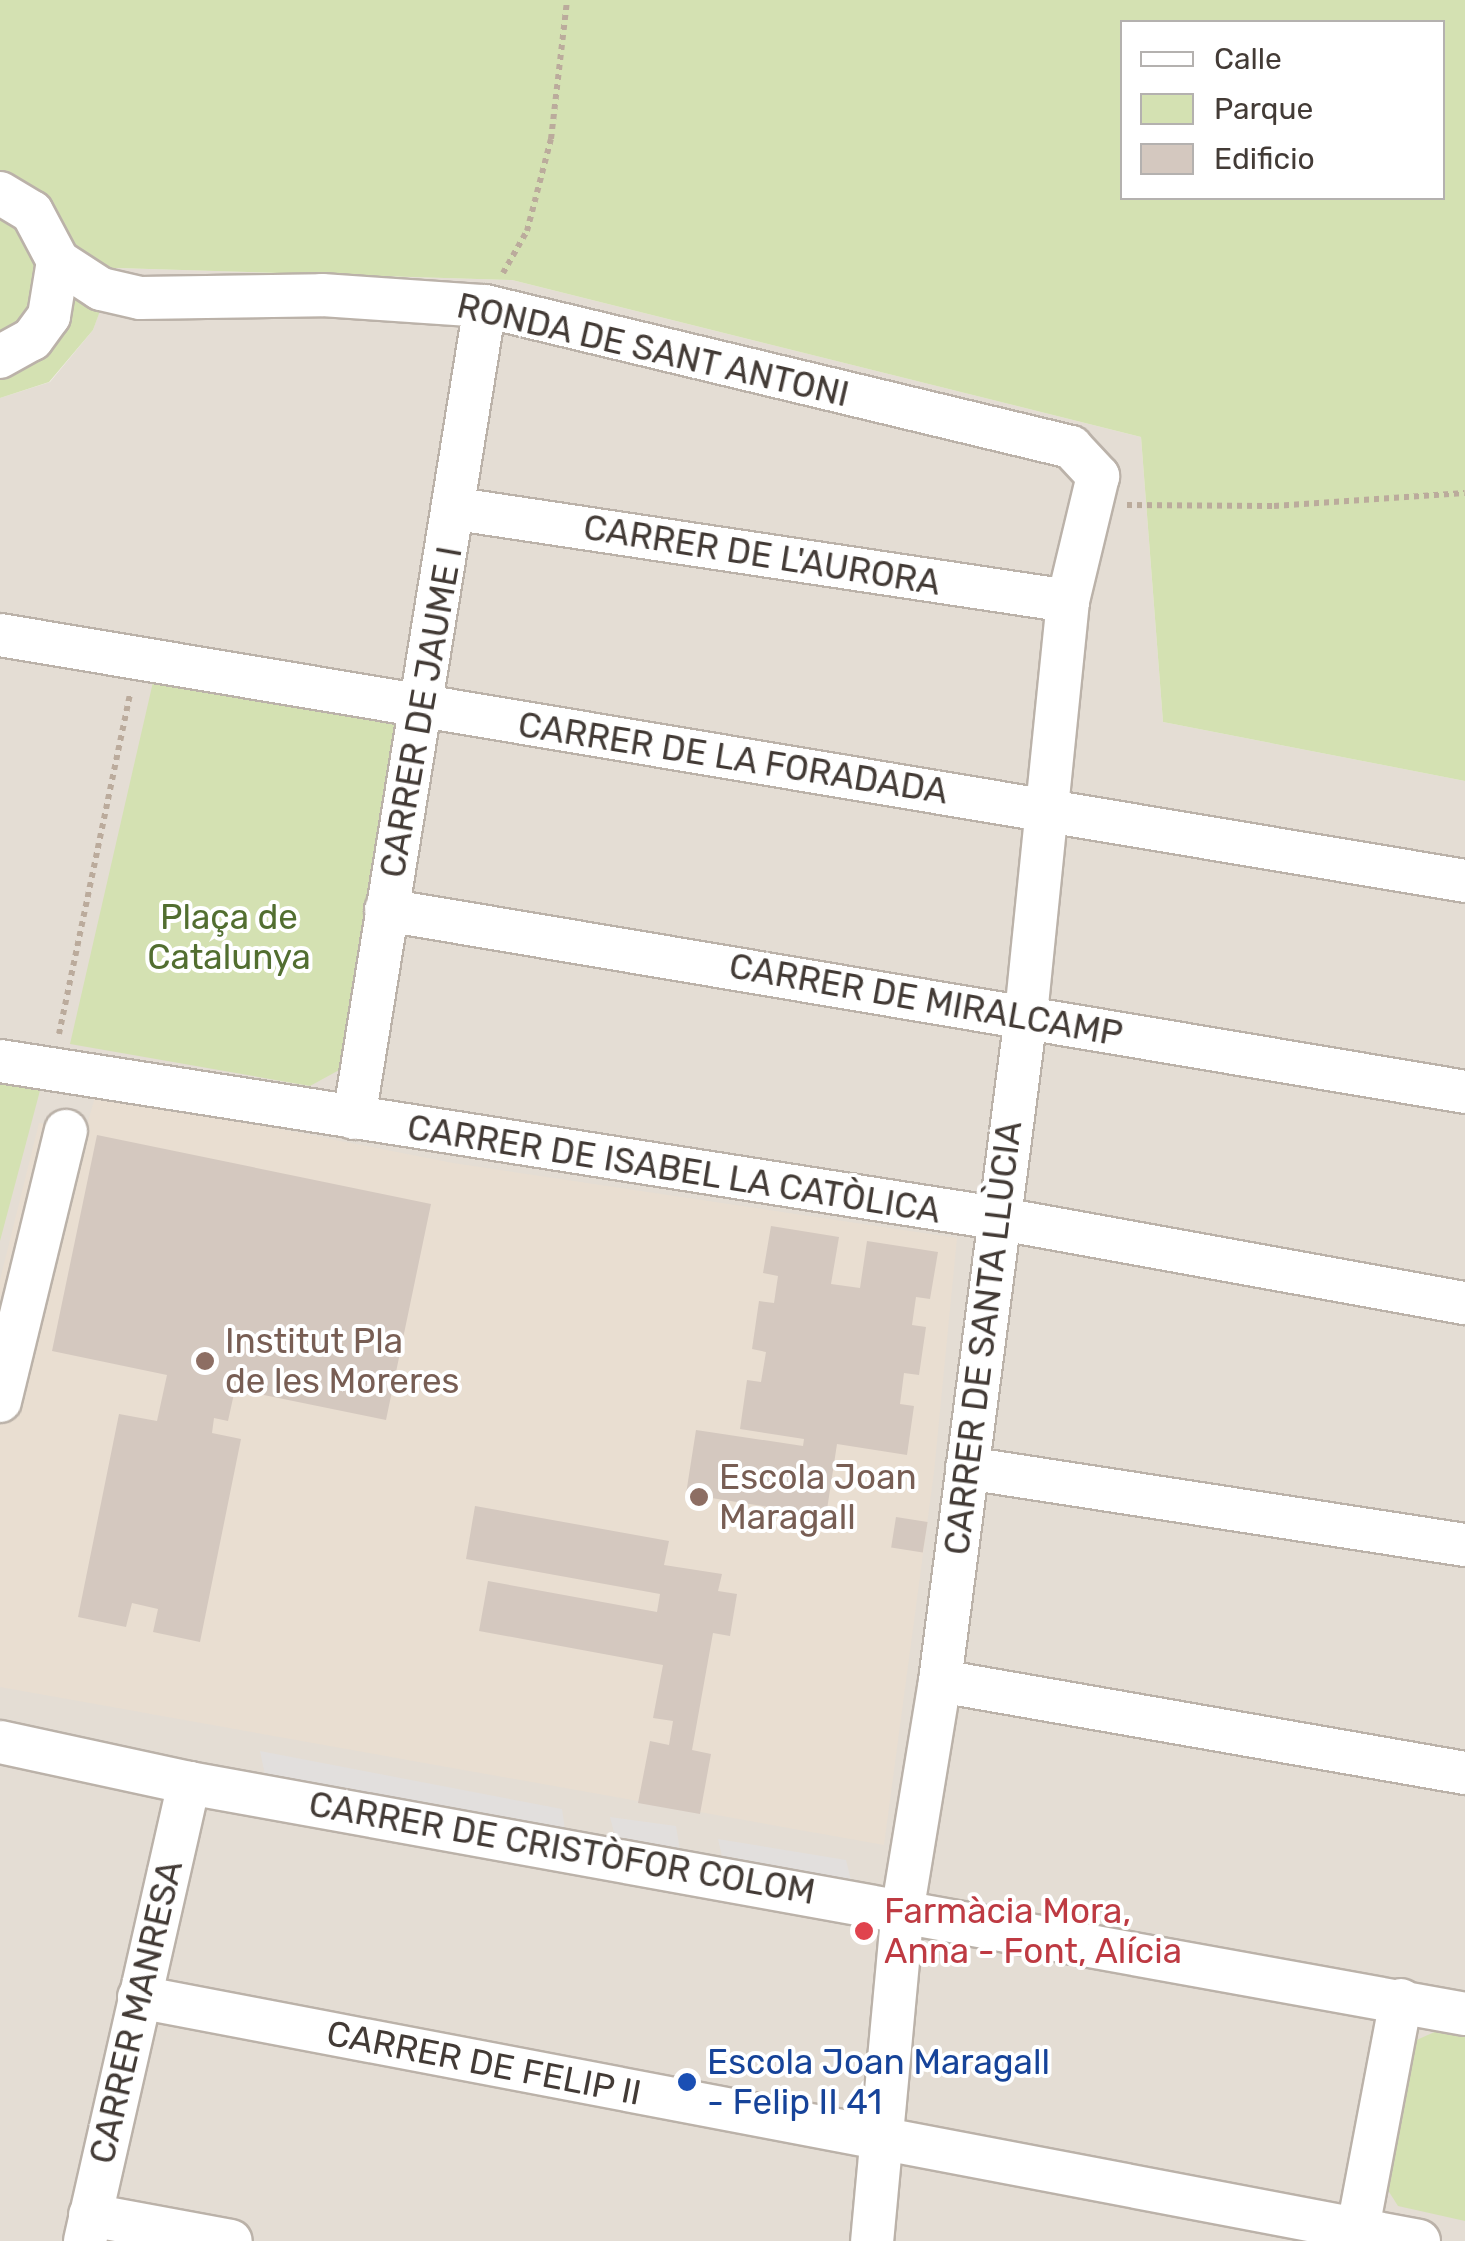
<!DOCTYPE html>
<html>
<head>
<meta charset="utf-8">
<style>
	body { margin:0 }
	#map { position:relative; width:1465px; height:2241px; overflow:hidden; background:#f1ece6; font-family:Rubik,sans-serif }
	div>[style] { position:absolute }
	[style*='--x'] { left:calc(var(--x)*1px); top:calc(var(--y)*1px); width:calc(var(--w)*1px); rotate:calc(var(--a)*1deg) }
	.residential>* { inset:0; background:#e4ddd4 }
	.education>* { inset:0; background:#e9ded1 }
	.green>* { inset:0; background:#d4e1b2 }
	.parking>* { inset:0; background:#e2dfdd }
	.building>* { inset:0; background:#d4c8bf; transform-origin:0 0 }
	.path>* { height:6px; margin-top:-3px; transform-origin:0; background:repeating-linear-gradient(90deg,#bbab9c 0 5px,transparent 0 10px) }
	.roads { filter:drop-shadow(2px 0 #bbb2a9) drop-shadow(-2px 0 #bbb2a9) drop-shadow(0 2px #bbb2a9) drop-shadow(0 -2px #bbb2a9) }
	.street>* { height:42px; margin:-21px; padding:0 21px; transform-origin:21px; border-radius:21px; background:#fff }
	.dots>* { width:28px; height:28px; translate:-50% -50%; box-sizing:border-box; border:5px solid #fff; border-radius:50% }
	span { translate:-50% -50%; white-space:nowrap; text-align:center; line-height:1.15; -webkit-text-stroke:8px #fff; paint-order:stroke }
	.street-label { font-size:35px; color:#433b36 }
	.park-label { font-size:35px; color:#526e30 }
	.education-label { font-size:35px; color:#785e54 }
	.left { translate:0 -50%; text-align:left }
	.health-label { font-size:35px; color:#be3a42 }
	.transit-label { font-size:35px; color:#164399 }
	.legend { position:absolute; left:1120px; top:20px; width:325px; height:180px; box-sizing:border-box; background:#fff; border:2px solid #b4b1af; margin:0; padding:12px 18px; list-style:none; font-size:30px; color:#433b36 }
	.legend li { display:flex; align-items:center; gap:20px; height:50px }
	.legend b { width:50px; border:2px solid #b4b1af }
</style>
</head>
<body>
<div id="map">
	<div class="residential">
		<i style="clip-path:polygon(115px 268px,512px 280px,1141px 437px,1163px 722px,1465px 781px,1465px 2241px,0 2241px,0 398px,50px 382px,93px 330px)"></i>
	</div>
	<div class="education">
		<i style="clip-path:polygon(96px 1093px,453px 1163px,957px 1238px,934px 1472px,884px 1845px,0 1687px,0 1280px,39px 1123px,86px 1129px)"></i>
	</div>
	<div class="green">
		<i style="clip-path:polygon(evenodd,0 0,1465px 0,1465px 781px,1163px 722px,1141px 437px,512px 280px,116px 268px,93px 330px,49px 382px,0 398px,0 0,1122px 22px,1442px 22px,1442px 198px,1122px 198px,1122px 22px)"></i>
		<i style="clip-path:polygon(153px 682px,395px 724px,341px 1069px,310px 1086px,70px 1044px)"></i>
		<i style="clip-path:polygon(0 1076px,42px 1083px,0 1241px)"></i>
		<i style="clip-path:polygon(1441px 2029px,1465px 2033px,1465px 2221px,1398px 2206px,1384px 2184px,1410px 2043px)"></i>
	</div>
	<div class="parking">
		<i style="clip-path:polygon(260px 1751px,562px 1809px,567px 1844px,268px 1789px)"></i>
		<i style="clip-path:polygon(610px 1817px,676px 1826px,682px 1863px,619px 1852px)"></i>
		<i style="clip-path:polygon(718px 1839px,846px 1860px,854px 1892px,725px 1870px)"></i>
	</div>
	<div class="building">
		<i style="clip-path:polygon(97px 1135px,431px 1204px,386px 1420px,235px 1389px,228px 1421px,214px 1418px,212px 1433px,241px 1439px,200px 1642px,153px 1632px,158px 1609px,132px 1603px,126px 1627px,78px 1617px,119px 1414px,157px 1421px,167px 1375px,52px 1351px)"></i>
		<i style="clip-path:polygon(771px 1226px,839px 1237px,831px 1284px,860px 1288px,867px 1241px,938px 1252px,930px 1299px,916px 1297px,912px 1325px,926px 1327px,919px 1375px,904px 1373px,900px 1404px,914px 1406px,907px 1455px,837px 1444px,826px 1516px,686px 1494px,696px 1430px,803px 1446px,804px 1439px,740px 1429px,747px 1380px,761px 1382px,766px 1352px,752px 1349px,759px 1301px,774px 1303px,778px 1276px,763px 1273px)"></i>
		<i style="clip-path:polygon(475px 1506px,669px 1541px,664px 1565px,722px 1574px,718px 1591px,737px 1594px,730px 1636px,713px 1633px,692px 1750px,711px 1754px,700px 1814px,638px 1803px,650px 1741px,669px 1745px,673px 1721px,653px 1718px,663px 1665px,479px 1631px,488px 1581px,657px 1612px,660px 1594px,466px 1559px)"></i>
		<i style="left:896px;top:1517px;width:32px;height:31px;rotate:9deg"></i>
	</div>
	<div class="path">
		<i style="--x:503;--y:273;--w:48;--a:-60.3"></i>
		<i style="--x:527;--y:231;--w:95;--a:-75.4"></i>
		<i style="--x:551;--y:139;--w:140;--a:-83.4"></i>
		<i style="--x:1127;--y:505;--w:147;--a:0.4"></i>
		<i style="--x:1274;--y:506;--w:191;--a:-3.9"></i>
		<i style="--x:59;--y:1034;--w:347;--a:-78.2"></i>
	</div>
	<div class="roads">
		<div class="street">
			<i style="--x:0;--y:193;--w:37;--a:31"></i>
			<i style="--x:32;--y:212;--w:55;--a:62"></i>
			<i style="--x:58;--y:261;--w:56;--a:99.3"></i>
			<i style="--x:49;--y:316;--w:29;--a:126"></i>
			<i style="--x:32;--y:339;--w:37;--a:151"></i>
			<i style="--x:58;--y:261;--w:51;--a:33.1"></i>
			<i style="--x:101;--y:289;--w:40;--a:13"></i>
			<i style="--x:140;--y:298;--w:182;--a:-0.9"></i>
			<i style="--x:322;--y:295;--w:163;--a:3.9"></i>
			<i style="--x:485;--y:306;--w:603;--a:13.53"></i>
			<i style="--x:1071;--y:447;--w:40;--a:47"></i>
			<i style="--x:1098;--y:476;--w:129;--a:103.5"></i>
			<i style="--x:1068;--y:601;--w:417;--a:95.8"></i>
			<i style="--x:1026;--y:1016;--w:671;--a:97.37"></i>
			<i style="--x:940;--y:1681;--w:230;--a:99.3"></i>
			<i style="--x:903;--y:1908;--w:334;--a:95.3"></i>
			<i style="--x:457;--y:509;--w:618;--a:8.56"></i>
			<i style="--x:0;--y:635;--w:1486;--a:9.53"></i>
			<i style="--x:386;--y:910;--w:1094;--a:9.57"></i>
			<i style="--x:0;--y:1061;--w:1008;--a:8.96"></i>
			<i style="--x:996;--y:1218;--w:477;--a:10.3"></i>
			<i style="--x:354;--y:1118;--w:822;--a:-80.84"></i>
			<i style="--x:0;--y:1401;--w:278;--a:-76.3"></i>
			<i style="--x:967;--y:1468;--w:504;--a:8.79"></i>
			<i style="--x:940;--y:1681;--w:533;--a:9.94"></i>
			<i style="--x:0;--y:1742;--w:193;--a:12.2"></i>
			<i style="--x:189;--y:1783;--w:1297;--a:10.26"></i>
			<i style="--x:139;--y:1997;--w:1303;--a:10.79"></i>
			<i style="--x:90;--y:2215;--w:143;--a:10.4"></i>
			<i style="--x:1358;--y:2228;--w:232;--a:-79.3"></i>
			<i style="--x:85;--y:2241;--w:470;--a:-77.2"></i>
		</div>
	</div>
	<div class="dots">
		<i style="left:205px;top:1361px;background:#8d6e63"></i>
		<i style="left:699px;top:1497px;background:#8d6e63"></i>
		<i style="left:864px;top:1931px;background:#e0444e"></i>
		<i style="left:687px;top:2082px;background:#1a4fb4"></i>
	</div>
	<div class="street-label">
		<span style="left:653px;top:350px;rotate:13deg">RONDA DE SANT ANTONI</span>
		<span style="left:762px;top:555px;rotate:9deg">CARRER DE L'AURORA</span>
		<span style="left:421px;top:712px;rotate:-80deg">CARRER DE JAUME I</span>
		<span style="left:733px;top:758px;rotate:9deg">CARRER DE LA FORADADA</span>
		<span style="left:926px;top:1000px;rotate:10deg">CARRER DE MIRALCAMP</span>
		<span style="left:674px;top:1169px;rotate:9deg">CARRER DE ISABEL LA CATÒLICA</span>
		<span style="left:983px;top:1338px;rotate:-83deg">CARRER DE SANTA LLÙCIA</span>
		<span style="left:562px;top:1848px;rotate:10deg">CARRER DE CRISTÒFOR COLOM</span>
		<span style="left:136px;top:2012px;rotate:-77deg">CARRER MANRESA</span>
		<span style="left:484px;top:2063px;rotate:11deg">CARRER DE FELIP II</span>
	</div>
	<div class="park-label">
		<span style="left:229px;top:937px">Plaça de<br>Catalunya</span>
	</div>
	<div class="education-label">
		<span class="left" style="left:225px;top:1361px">Institut Pla<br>de les Moreres</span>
		<span class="left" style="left:719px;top:1497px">Escola Joan<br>Maragall</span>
	</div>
	<div class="health-label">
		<span class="left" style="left:884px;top:1931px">Farmàcia Mora,<br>Anna - Font, Alícia</span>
	</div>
	<div class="transit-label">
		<span class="left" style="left:707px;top:2082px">Escola Joan Maragall<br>- Felip II 41</span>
	</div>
	<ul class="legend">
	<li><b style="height:12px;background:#fff"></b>Calle</li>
	<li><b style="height:28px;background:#d4e1b2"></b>Parque</li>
	<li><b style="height:28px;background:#d4c8bf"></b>Edificio</li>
	</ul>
</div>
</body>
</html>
